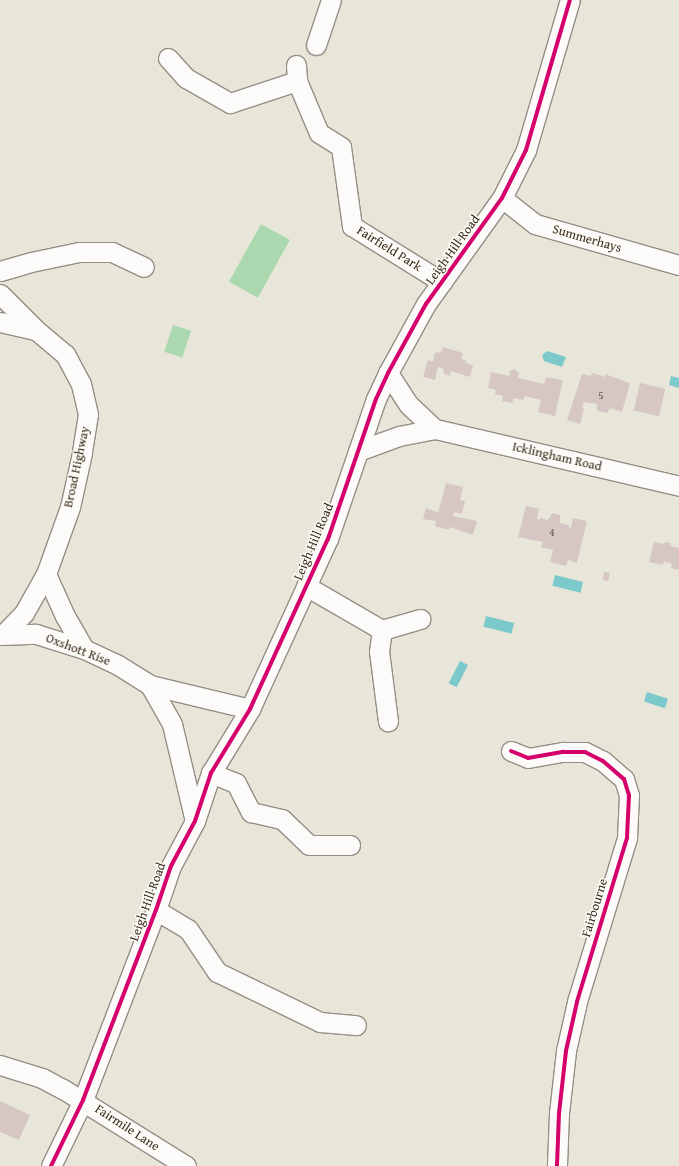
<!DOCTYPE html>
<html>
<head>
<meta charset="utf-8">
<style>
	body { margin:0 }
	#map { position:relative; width:679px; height:1166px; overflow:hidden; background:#e8e6d8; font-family:"Gentium Book Plus",serif }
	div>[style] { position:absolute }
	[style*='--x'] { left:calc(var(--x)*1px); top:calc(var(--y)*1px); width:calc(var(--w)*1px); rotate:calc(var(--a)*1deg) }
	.green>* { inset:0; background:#acd8af; transform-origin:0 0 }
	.water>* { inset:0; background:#7cc9cb; transform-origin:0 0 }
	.building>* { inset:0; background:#d6c7c5; transform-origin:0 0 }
	.roads { filter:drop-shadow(1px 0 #938f86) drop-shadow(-1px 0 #938f86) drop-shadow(0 1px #938f86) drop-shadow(0 -1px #938f86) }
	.minor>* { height:19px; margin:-9.5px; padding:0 9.5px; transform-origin:9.5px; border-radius:9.5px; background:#fcfbf9 }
	.cycleway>* { height:4px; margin:-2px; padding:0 2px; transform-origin:2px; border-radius:2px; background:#d6006c }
	span { translate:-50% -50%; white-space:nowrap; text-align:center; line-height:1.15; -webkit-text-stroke:3px #fdfcf7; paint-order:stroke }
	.number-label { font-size:11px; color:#625148 }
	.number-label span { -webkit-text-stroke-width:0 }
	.street-label { font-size:13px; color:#3b2a1e }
</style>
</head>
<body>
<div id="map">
	<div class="green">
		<i style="left:261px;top:224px;width:33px;height:66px;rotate:29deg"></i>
		<i style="left:173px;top:325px;width:19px;height:28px;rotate:18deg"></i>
	</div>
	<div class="water">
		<i style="clip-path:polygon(547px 351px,566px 357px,562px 367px,544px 361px,542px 355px)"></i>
		<i style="clip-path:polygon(671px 376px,679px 378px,679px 388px,669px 385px)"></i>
		<i style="left:555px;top:575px;width:29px;height:11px;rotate:14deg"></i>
		<i style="left:486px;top:616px;width:29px;height:11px;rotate:14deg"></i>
		<i style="left:460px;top:661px;width:9px;height:25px;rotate:27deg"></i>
		<i style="left:647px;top:692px;width:22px;height:10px;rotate:18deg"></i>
	</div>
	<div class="building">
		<i style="clip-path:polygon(443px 347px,463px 353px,461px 359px,466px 360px,466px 363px,473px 365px,470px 377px,451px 371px,450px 376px,443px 373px,444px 369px,438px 367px,435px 380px,423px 377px,428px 360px,433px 362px,434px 355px,436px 352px,441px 353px)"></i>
		<i style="clip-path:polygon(514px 369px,519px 373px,518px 378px,544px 384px,546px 377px,563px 380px,555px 416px,538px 412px,541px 400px,524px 396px,524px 400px,514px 398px,512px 403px,502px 401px,503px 396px,495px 394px,496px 390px,488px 388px,491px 372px,509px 376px,510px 371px)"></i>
		<i style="clip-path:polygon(592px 373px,605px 377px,605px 374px,630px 383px,622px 412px,610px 408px,607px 413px,597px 411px,597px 404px,584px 402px,582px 407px,584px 408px,580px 424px,567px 420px,582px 374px,591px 376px)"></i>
		<i style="left:640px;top:383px;width:26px;height:28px;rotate:13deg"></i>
		<i style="clip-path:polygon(446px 483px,463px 487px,460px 500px,465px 501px,462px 514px,454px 512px,453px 516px,477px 521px,473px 535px,450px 527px,449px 530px,435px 526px,436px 521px,423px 519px,426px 508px,438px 513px)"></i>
		<i style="clip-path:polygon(526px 506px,539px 509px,537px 519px,540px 520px,540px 518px,548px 520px,552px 513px,560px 515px,560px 523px,569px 525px,568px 527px,571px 528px,573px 518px,587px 521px,577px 563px,568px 560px,566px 566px,550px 562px,553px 550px,541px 547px,543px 542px,518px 537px)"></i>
		<i style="clip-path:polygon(654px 542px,664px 544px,665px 542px,671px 543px,670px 546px,679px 548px,679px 570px,671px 568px,672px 564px,664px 561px,663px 565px,649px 562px)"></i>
		<i style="clip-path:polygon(604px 572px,610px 573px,608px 581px,603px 580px)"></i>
		<i style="clip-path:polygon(0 1101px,30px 1115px,19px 1140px,0 1132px)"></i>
	</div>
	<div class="roads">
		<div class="minor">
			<i style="--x:316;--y:45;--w:47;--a:-71.6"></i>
			<i style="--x:168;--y:58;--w:27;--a:48"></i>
			<i style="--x:186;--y:78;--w:51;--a:29.6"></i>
			<i style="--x:230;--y:103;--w:71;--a:-18.2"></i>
			<i style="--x:296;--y:65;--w:16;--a:86"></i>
			<i style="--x:297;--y:81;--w:56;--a:67.1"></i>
			<i style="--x:319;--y:133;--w:26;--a:32"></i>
			<i style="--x:341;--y:147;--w:80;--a:82.1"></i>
			<i style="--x:352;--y:226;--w:106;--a:31.9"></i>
			<i style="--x:502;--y:198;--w:42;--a:38.2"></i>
			<i style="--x:535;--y:224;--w:150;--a:15.9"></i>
			<i style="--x:0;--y:271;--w:32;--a:-16"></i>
			<i style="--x:31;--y:262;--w:49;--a:-11.8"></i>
			<i style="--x:79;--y:252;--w:33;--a:0"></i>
			<i style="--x:112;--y:252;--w:35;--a:25"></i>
			<i style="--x:0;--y:294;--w:51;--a:45"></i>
			<i style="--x:36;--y:330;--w:38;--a:40"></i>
			<i style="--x:65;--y:354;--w:34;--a:62"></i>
			<i style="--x:81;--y:384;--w:31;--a:77"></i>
			<i style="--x:88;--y:414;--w:39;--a:99"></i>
			<i style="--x:82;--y:453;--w:55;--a:102.5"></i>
			<i style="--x:70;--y:507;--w:71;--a:109.7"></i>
			<i style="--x:46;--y:574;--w:45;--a:119.4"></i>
			<i style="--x:24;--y:613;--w:30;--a:134"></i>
			<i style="--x:0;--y:322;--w:37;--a:13"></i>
			<i style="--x:388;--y:373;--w:38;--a:57"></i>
			<i style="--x:409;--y:405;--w:35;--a:43"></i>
			<i style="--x:358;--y:451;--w:44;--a:-20.1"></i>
			<i style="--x:399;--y:436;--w:37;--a:-11"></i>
			<i style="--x:435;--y:429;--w:251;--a:13.1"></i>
			<i style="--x:46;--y:574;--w:46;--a:65.7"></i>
			<i style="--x:65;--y:616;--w:38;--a:60"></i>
			<i style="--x:306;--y:586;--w:88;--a:30.1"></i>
			<i style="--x:382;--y:630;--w:40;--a:-16"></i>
			<i style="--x:382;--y:630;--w:21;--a:98"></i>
			<i style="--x:379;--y:651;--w:71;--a:82.7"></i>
			<i style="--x:0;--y:635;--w:36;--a:-2"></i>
			<i style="--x:36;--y:634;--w:50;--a:17.4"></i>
			<i style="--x:84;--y:649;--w:38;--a:25"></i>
			<i style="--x:118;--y:665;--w:38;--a:32"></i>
			<i style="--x:150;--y:685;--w:45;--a:60.6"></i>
			<i style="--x:172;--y:724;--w:100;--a:76.7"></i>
			<i style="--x:150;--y:685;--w:103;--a:13.5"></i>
			<i style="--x:511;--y:751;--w:18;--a:22"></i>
			<i style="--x:528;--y:758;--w:36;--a:-10"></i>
			<i style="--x:563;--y:752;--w:22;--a:0"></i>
			<i style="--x:585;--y:752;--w:20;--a:27"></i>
			<i style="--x:603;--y:761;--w:28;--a:41"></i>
			<i style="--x:624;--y:779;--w:17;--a:73"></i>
			<i style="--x:629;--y:795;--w:43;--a:92.7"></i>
			<i style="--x:627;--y:838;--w:171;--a:107"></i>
			<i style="--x:577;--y:1002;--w:50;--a:102.7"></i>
			<i style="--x:566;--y:1051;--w:62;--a:96.4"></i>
			<i style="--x:559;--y:1113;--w:53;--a:92.2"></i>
			<i style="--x:211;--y:773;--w:27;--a:22"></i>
			<i style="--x:236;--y:783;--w:33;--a:63"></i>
			<i style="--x:251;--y:812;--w:32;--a:13"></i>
			<i style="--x:282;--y:819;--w:37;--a:44"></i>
			<i style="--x:309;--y:845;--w:41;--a:0"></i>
			<i style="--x:156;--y:910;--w:37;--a:31"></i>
			<i style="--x:188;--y:929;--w:52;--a:56"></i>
			<i style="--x:217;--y:972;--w:114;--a:25.9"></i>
			<i style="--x:320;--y:1022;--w:36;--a:5"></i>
			<i style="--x:0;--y:1065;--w:44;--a:17.2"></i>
			<i style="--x:42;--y:1078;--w:24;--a:28"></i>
			<i style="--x:63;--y:1089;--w:145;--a:32"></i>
			<i style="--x:51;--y:1166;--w:73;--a:-64.1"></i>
			<i style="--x:83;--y:1100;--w:204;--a:-69"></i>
			<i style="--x:156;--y:910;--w:46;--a:-71.2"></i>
			<i style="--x:171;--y:866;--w:51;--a:-61.9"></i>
			<i style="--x:195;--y:821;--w:51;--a:-71.6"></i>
			<i style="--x:211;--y:773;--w:75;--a:-58.6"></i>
			<i style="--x:250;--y:709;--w:187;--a:-65.4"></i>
			<i style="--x:328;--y:539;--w:148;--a:-71.1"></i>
			<i style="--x:376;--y:399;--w:29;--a:-65"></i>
			<i style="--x:388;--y:373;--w:79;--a:-61.2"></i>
			<i style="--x:426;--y:304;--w:130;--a:-54.4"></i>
			<i style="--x:502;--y:198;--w:54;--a:-63.4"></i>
			<i style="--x:526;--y:150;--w:156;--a:-73.7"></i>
		</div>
	</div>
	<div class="cycleway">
		<i style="--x:511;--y:751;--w:18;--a:22"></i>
		<i style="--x:528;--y:758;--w:36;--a:-10"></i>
		<i style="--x:563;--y:752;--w:22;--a:0"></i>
		<i style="--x:585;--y:752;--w:20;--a:27"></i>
		<i style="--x:603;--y:761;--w:28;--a:41"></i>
		<i style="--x:624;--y:779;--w:17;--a:73"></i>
		<i style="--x:629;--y:795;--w:43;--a:92.7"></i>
		<i style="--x:627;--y:838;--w:171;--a:107"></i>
		<i style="--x:577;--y:1002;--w:50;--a:102.7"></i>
		<i style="--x:566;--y:1051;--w:62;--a:96.4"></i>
		<i style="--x:559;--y:1113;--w:53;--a:92.2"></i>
		<i style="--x:51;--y:1166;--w:73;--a:-64.1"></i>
		<i style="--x:83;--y:1100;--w:204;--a:-69"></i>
		<i style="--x:156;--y:910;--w:46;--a:-71.2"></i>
		<i style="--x:171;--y:866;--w:51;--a:-61.9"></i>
		<i style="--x:195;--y:821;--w:51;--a:-71.6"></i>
		<i style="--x:211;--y:773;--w:75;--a:-58.6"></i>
		<i style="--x:250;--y:709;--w:187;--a:-65.4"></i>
		<i style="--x:328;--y:539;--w:148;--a:-71.1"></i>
		<i style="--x:376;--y:399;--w:29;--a:-65"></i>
		<i style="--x:388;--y:373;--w:79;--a:-61.2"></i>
		<i style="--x:426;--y:304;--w:130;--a:-54.4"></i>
		<i style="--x:502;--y:198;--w:54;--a:-63.4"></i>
		<i style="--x:526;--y:150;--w:156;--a:-73.7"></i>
	</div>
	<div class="number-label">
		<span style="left:601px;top:395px">5</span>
		<span style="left:552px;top:532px">4</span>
	</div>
	<div class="street-label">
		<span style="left:587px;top:239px;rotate:16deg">Summerhays</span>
		<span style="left:389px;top:249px;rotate:32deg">Fairfield Park</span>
		<span style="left:453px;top:250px;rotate:-54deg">Leigh Hill Road</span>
		<span style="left:557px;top:457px;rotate:13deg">Icklingham Road</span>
		<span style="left:77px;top:467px;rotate:-78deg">Broad Highway</span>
		<span style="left:314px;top:542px;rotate:-67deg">Leigh Hill Road</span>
		<span style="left:78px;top:650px;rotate:21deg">Oxshott Rise</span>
		<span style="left:148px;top:902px;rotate:-70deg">Leigh Hill Road</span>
		<span style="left:595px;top:908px;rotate:-73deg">Fairbourne</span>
		<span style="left:127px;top:1128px;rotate:33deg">Fairmile Lane</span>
	</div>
</div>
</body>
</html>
